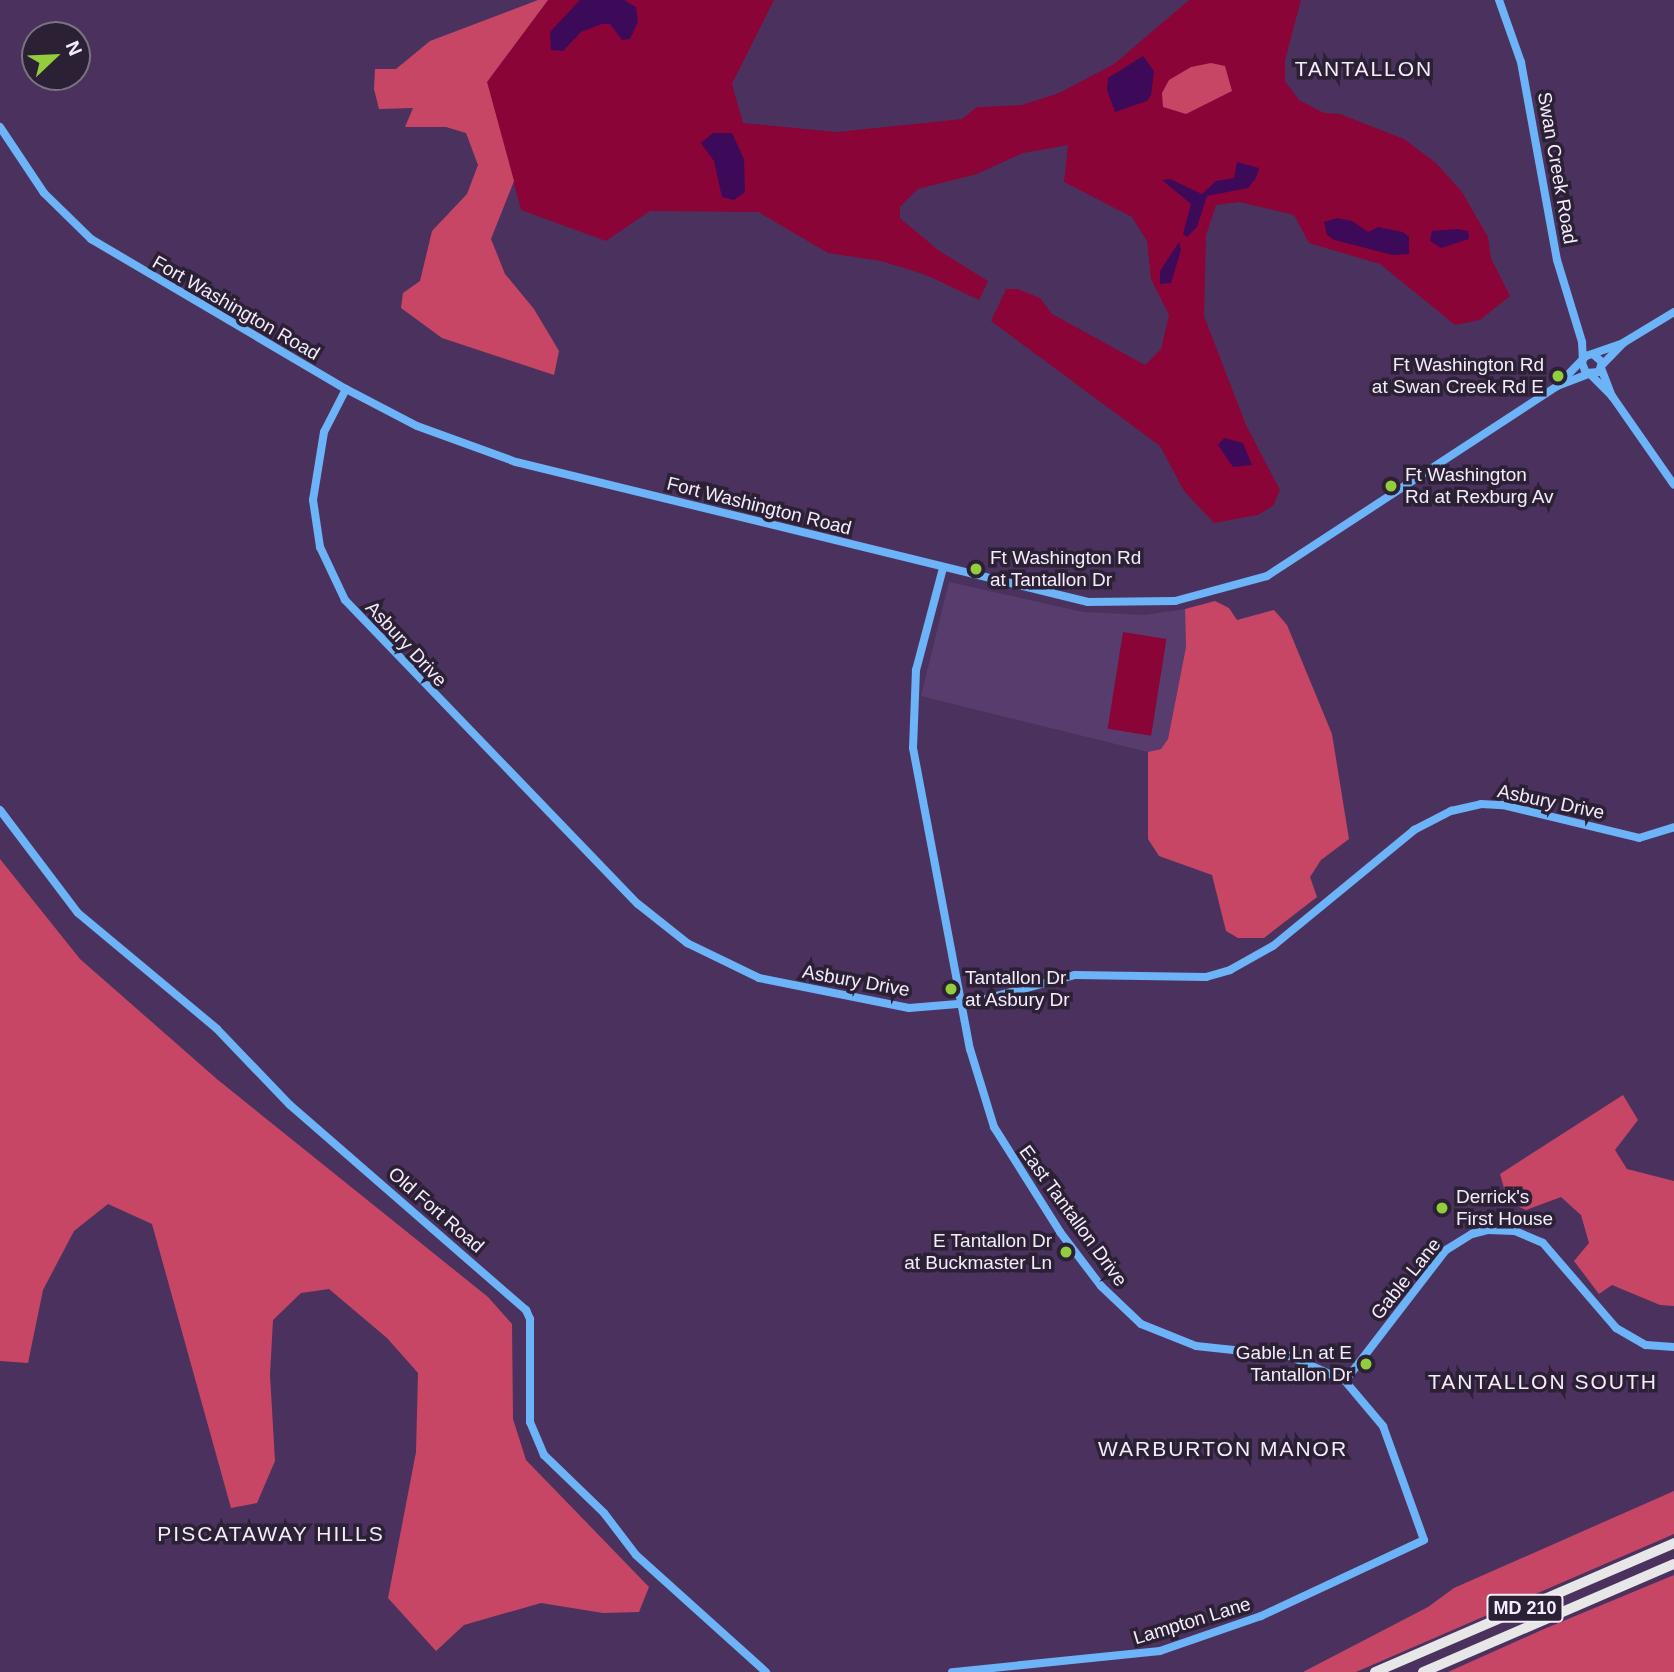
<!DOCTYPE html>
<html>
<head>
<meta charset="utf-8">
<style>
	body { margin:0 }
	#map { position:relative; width:1674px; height:1672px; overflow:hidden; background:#4b325e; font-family:Arial,sans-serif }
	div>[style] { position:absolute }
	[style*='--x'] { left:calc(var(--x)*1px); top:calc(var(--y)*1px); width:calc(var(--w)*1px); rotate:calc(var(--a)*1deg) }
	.built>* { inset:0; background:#583c6e }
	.green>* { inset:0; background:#8a0437; transform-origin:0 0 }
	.forest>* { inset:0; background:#c74666 }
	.water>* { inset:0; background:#3d0a5a }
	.secondary>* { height:8px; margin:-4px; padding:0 4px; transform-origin:4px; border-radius:4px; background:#6cb3f7 }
	.highway>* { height:10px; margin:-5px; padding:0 5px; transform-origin:5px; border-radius:5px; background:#e7e7e7 }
	.dots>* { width:19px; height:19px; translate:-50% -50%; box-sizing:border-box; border:4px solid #2b2034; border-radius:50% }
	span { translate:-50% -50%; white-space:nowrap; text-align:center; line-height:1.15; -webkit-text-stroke:7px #2b2034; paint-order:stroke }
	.shield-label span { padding:2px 5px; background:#2b2034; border:2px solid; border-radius:5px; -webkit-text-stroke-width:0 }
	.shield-label { font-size:18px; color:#f4ecfc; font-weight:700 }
	.street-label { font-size:19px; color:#f4ecfc }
	.poi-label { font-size:19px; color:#f4ecfc }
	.right { translate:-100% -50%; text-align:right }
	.left { translate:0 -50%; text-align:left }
	.neighbourhood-label { font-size:21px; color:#f4ecfc; letter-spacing:2px }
	.north { position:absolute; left:21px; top:21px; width:70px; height:70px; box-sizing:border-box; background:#2b2034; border:2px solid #7b7284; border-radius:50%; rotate:67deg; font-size:19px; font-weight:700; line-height:28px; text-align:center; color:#f4ecfc }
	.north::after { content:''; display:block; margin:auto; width:24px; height:32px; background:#93cc3d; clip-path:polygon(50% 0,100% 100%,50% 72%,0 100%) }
</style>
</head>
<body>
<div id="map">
	<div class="built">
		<i style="clip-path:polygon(949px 582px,1083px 612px,1145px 615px,1185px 609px,1186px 647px,1168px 739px,1161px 749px,1148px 752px,921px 696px)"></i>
	</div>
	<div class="green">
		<i style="clip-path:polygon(548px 0,774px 0,732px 84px,743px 123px,837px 132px,962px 119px,977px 107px,1022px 105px,1059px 93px,1114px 64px,1189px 0,1301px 0,1285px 60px,1285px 81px,1299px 100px,1324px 113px,1340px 114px,1404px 139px,1436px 163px,1462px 192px,1488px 237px,1491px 258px,1510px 296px,1480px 320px,1455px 325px,1380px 264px,1309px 243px,1294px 215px,1239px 202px,1216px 205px,1206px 235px,1204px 316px,1246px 425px,1280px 490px,1273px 506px,1258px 515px,1214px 523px,1184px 491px,1160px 446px,991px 321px,1006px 289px,1018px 289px,1040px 298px,1052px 314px,1145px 365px,1161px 349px,1169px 315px,1151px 279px,1147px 241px,1132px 217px,1064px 182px,1068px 145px,1023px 153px,977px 174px,918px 189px,900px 207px,900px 218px,938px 250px,988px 281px,979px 300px,926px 275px,881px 261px,828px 253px,758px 212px,650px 211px,606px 241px,521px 210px,487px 82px)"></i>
		<i style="left:1123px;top:632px;width:44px;height:98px;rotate:9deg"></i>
	</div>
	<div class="forest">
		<i style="clip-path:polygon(538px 0,548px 0,487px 82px,514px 181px,491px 239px,505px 274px,534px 309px,559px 351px,554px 375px,442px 338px,401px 308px,403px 293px,420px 281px,432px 231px,467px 194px,478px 165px,466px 133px,446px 127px,405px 127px,413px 108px,379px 109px,374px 89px,375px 69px,396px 69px,430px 41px)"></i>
		<i style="clip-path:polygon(1211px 63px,1225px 66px,1232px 91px,1186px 114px,1163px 107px,1162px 93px,1169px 80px,1191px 67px)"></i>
		<i style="clip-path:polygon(1215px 601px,1229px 608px,1237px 620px,1274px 610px,1287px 625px,1332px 734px,1349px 839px,1321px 860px,1310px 877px,1317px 897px,1264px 938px,1238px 938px,1226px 931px,1212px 875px,1159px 856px,1148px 839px,1148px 752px,1161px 749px,1168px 739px,1186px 647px,1185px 609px)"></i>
		<i style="clip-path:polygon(0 859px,80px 959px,218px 1080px,488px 1297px,512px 1324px,513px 1419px,526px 1460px,649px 1587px,639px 1612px,603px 1613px,541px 1603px,464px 1625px,436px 1651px,388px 1598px,416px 1452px,418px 1373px,387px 1338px,329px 1289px,301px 1293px,273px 1320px,270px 1375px,275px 1461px,257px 1503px,231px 1508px,152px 1224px,108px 1204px,74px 1231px,43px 1290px,28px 1363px,0 1361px)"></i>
		<i style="clip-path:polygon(1623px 1095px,1638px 1120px,1615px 1150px,1627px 1169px,1674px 1181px,1674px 1306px,1660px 1305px,1612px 1285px,1599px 1294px,1574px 1261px,1589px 1243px,1581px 1215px,1561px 1197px,1526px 1210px,1508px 1202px,1500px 1174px)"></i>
		<i style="clip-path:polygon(1674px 1491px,1674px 1534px,1356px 1672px,1303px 1672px,1428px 1607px,1454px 1588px)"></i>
		<i style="clip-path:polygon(1674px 1575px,1674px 1672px,1448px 1672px,1544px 1629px)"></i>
	</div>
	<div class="water">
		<i style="clip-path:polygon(580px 0,624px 0,636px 7px,638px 22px,630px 39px,622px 40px,610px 24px,602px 24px,581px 32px,563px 51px,551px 50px,550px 32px)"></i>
		<i style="clip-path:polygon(1143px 56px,1154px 71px,1151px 95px,1147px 101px,1115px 112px,1107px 90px,1108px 78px)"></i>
		<i style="clip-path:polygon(713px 133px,732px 133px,744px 159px,745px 192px,734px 200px,722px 197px,714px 161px,701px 143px)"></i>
		<i style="clip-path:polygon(1237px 162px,1259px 168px,1256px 178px,1248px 188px,1207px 196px,1197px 227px,1187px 237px,1183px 234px,1191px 204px,1162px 180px,1170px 179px,1202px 194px,1216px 181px,1234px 178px)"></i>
		<i style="clip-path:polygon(1337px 218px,1352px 221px,1368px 232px,1378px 227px,1403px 232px,1409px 237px,1409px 254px,1393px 255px,1334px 240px,1327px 235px,1324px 222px)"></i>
		<i style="clip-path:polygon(1457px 229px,1468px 231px,1469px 239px,1441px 248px,1430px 241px,1432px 231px)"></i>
		<i style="clip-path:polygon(1179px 242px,1181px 250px,1171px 283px,1160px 284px,1160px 271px)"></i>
		<i style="clip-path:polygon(1224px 438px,1243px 443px,1252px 465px,1233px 467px,1218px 445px)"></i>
	</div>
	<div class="secondary">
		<i style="--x:1499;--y:0;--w:66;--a:70.5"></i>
		<i style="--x:1521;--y:62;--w:201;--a:79.7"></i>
		<i style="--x:1557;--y:260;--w:86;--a:73"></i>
		<i style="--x:1582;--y:342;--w:18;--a:87"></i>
		<i style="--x:0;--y:127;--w:79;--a:56.3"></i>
		<i style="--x:44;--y:193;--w:66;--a:44.4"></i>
		<i style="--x:91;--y:239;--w:296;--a:30.5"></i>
		<i style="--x:346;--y:389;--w:80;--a:27.5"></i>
		<i style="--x:417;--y:426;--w:105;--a:20"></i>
		<i style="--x:516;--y:462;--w:589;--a:13.75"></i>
		<i style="--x:1088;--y:602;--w:87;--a:-0.7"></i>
		<i style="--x:1175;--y:601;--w:95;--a:-15.2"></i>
		<i style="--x:1267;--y:576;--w:347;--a:-33.2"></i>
		<i style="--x:1557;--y:386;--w:42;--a:-46"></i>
		<i style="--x:1586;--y:356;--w:39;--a:-19"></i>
		<i style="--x:1582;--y:363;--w:11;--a:68"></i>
		<i style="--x:1586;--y:373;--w:13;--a:-4"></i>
		<i style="--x:1599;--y:372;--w:10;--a:-73"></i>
		<i style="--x:1602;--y:362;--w:11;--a:-139"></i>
		<i style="--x:1602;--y:365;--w:30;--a:-46"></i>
		<i style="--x:1623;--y:343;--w:60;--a:-31.3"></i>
		<i style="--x:1601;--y:368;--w:30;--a:69"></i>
		<i style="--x:1591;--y:375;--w:30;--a:45"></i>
		<i style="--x:1612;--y:396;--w:108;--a:55.1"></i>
		<i style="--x:1557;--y:386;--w:33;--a:-21"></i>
		<i style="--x:346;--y:389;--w:48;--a:117.1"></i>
		<i style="--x:324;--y:432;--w:69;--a:99.2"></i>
		<i style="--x:313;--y:500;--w:48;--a:81.5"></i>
		<i style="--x:320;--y:547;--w:59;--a:64.7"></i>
		<i style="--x:345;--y:600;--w:422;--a:46.1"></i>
		<i style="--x:638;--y:904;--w:63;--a:38.5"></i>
		<i style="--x:687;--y:943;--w:80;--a:25.9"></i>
		<i style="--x:759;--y:978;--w:153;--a:11.3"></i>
		<i style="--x:909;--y:1008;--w:61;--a:-4.7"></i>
		<i style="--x:970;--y:1003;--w:109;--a:-14.9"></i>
		<i style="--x:1075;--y:975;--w:131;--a:0.9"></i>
		<i style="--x:1206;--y:977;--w:25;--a:-16"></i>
		<i style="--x:1230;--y:970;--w:49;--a:-29.2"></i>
		<i style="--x:1273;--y:946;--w:183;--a:-39.4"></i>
		<i style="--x:1414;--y:830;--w:42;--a:-27.2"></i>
		<i style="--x:1451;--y:811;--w:31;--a:-13"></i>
		<i style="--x:1481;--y:804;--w:22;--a:3"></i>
		<i style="--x:1503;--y:805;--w:140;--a:13.6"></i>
		<i style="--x:1639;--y:838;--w:37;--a:-17"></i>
		<i style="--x:943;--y:568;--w:106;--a:104.8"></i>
		<i style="--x:916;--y:670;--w:78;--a:92.2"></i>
		<i style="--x:913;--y:748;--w:306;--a:79.3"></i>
		<i style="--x:970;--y:1049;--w:82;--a:72.9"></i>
		<i style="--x:994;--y:1127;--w:124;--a:57.8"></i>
		<i style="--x:1060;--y:1232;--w:68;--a:52.8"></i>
		<i style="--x:1101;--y:1286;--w:55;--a:43.5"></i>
		<i style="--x:1141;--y:1324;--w:59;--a:21.8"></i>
		<i style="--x:1196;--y:1346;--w:95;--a:6.1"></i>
		<i style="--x:1290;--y:1356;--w:60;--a:24.4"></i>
		<i style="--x:1345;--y:1381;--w:59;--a:49.8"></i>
		<i style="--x:1383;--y:1426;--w:121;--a:70.2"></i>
		<i style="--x:1424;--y:1540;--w:180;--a:155"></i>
		<i style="--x:1261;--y:1616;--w:107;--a:160.9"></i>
		<i style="--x:1160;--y:1651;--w:209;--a:174.2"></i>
		<i style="--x:0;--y:810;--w:129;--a:52.9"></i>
		<i style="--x:78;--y:913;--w:181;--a:39.8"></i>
		<i style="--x:217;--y:1029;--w:105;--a:46.2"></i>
		<i style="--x:290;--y:1105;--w:313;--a:41"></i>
		<i style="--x:526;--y:1310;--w:10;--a:66"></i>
		<i style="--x:530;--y:1319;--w:103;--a:90"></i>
		<i style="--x:530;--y:1422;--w:36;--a:67"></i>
		<i style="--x:544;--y:1455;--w:83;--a:44"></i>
		<i style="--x:604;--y:1513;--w:53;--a:52.7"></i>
		<i style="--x:636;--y:1555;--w:175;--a:42"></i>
		<i style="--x:1345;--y:1381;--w:165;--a:-52.4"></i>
		<i style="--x:1446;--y:1250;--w:31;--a:-32"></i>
		<i style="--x:1472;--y:1234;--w:16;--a:-14"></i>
		<i style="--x:1488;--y:1230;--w:27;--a:2"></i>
		<i style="--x:1515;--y:1231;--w:30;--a:23"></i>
		<i style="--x:1543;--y:1243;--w:112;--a:49.3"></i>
		<i style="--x:1616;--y:1328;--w:34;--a:30"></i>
		<i style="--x:1646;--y:1345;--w:28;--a:4"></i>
	</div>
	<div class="highway">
		<i style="--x:1375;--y:1672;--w:326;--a:-23.3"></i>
		<i style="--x:1423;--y:1672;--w:273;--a:-23.3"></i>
	</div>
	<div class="dots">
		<i style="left:1558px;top:376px;background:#93cc3d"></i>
		<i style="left:1391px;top:486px;background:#93cc3d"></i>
		<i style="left:976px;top:569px;background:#93cc3d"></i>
		<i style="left:951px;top:989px;background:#93cc3d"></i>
		<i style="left:1442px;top:1208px;background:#93cc3d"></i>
		<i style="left:1066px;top:1252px;background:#93cc3d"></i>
		<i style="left:1366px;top:1364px;background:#93cc3d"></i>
	</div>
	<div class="shield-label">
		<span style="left:1525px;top:1608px">MD 210</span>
	</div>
	<div class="street-label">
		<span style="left:1557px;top:168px;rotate:80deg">Swan Creek Road</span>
		<span style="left:236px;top:308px;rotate:30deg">Fort Washington Road</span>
		<span style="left:759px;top:506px;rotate:14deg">Fort Washington Road</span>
		<span style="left:406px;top:644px;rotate:47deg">Asbury Drive</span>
		<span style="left:1551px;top:802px;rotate:12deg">Asbury Drive</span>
		<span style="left:856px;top:981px;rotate:10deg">Asbury Drive</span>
		<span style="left:436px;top:1210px;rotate:41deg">Old Fort Road</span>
		<span style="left:1073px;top:1216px;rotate:54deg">East Tantallon Drive</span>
		<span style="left:1406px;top:1279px;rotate:-51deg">Gable Lane</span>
		<span style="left:1192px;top:1621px;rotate:-17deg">Lampton Lane</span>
	</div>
	<div class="poi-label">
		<span class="right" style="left:1544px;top:376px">Ft Washington Rd<br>at Swan Creek Rd E</span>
		<span class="left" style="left:1405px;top:486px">Ft Washington<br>Rd at Rexburg Av</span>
		<span class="left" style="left:990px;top:569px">Ft Washington Rd<br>at Tantallon Dr</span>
		<span class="left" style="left:965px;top:989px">Tantallon Dr<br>at Asbury Dr</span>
		<span class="left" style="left:1456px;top:1208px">Derrick's<br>First House</span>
		<span class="right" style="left:1052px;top:1252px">E Tantallon Dr<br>at Buckmaster Ln</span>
		<span class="right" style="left:1352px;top:1364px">Gable Ln at E<br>Tantallon Dr</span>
	</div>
	<div class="neighbourhood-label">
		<span style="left:1364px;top:69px">TANTALLON</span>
		<span style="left:1543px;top:1382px">TANTALLON SOUTH</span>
		<span style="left:1223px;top:1449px">WARBURTON MANOR</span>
		<span style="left:271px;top:1534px">PISCATAWAY HILLS</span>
	</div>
	<div class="north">N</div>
</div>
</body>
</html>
